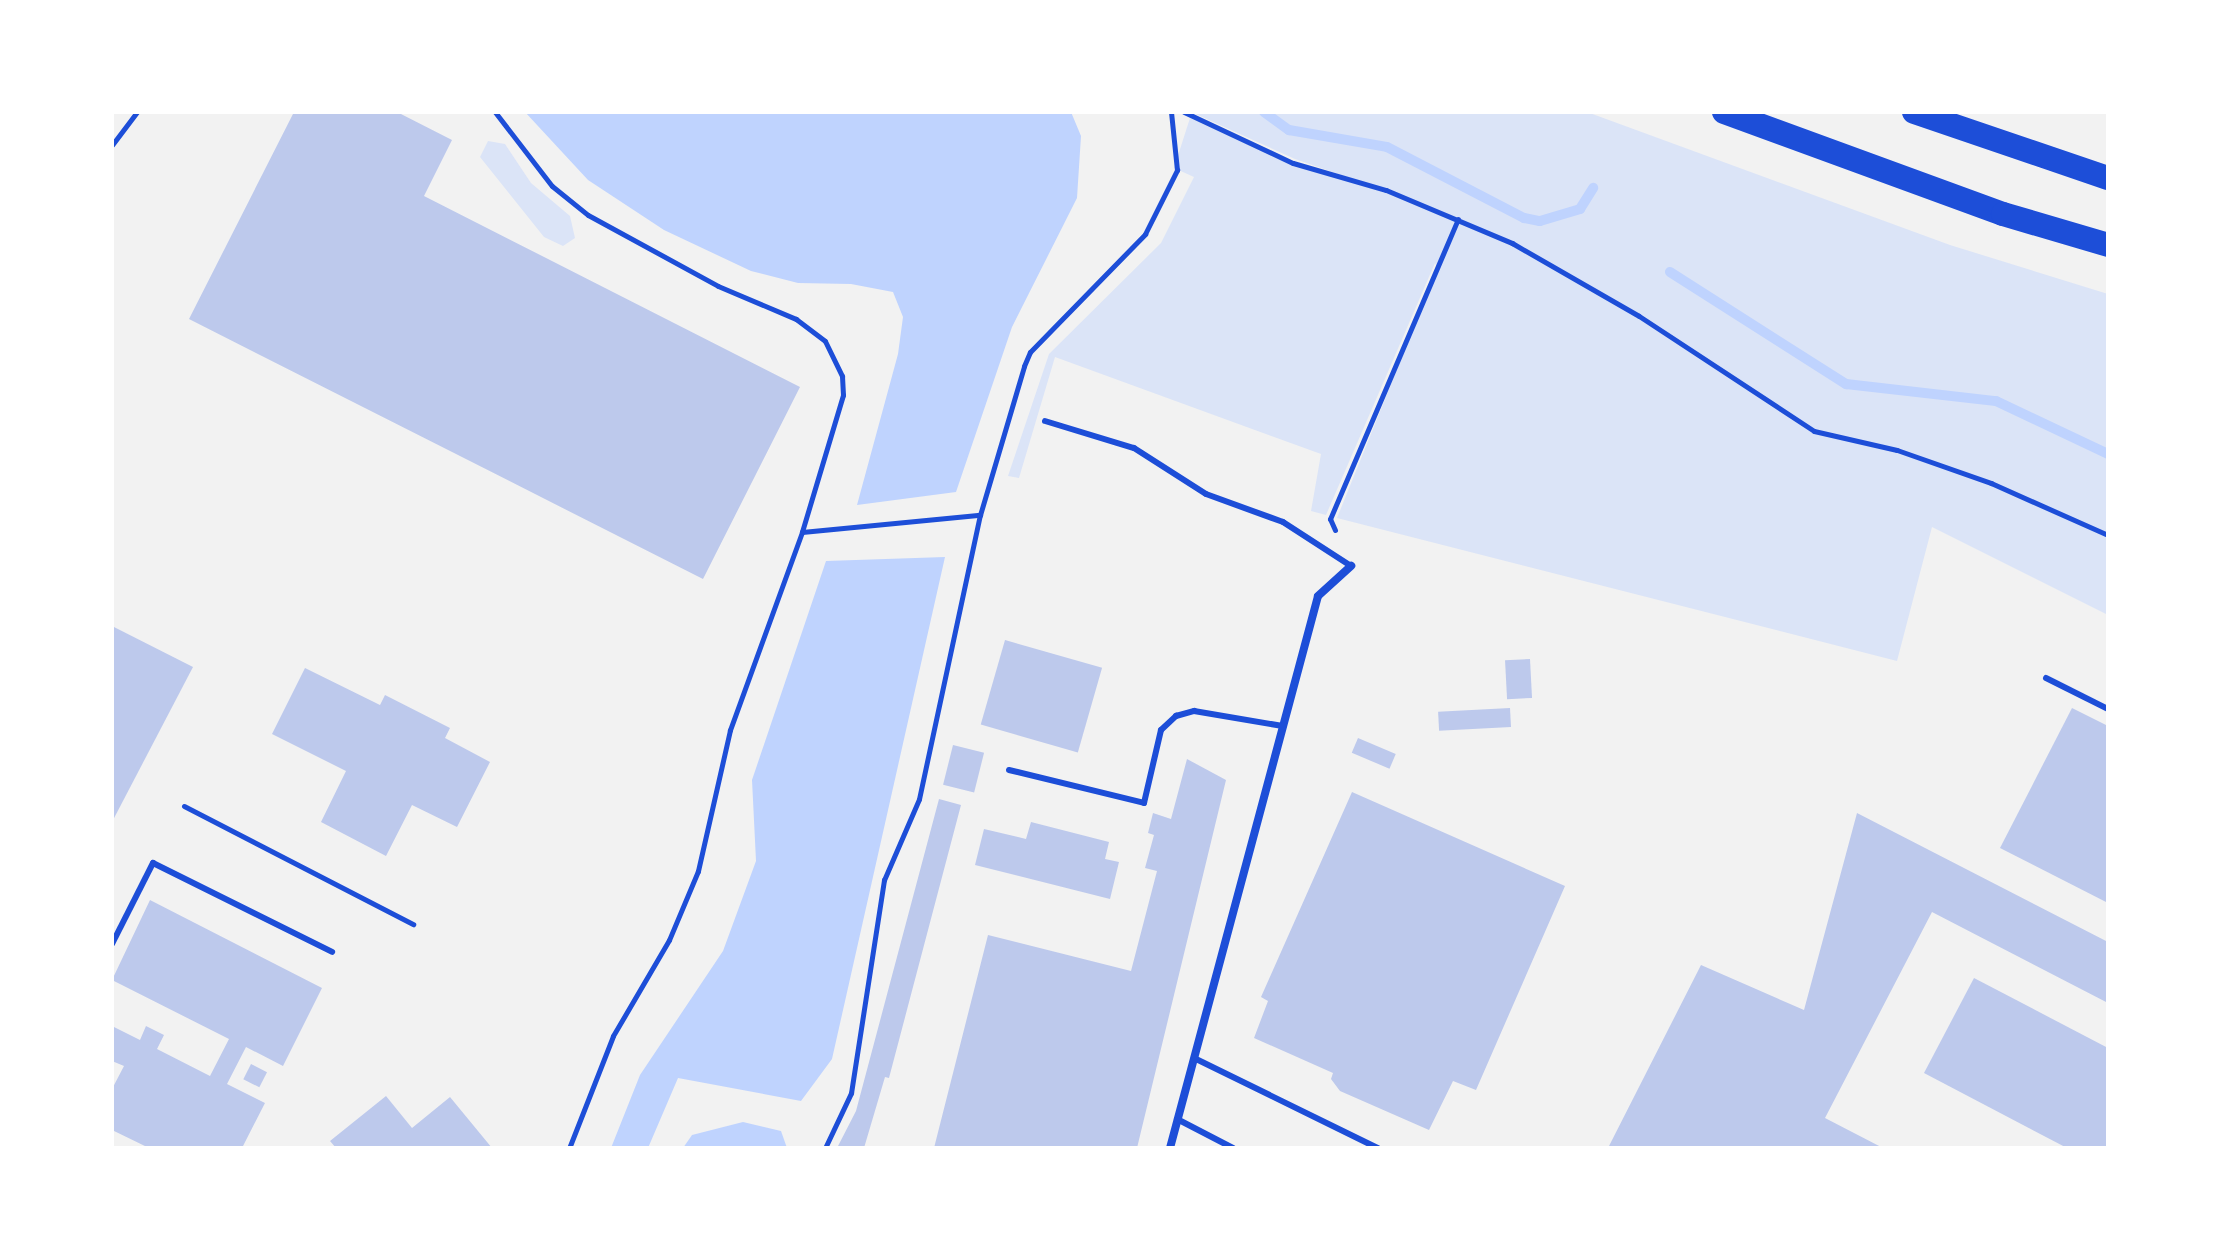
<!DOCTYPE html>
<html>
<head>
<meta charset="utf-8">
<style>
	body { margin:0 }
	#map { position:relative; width:2220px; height:1260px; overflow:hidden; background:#f2f2f2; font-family:Quicksand,sans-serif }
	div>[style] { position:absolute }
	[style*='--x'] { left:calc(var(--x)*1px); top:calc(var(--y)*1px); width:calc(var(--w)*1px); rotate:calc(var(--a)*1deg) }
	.green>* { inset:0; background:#dbe4f7 }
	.water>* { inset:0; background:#bfd3fe }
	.stream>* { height:10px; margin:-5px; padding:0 5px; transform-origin:5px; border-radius:5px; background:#bfd3fe }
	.building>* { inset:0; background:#bdc9ec; transform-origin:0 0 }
	.path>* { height:5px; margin:-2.5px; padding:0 2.5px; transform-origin:2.5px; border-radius:2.5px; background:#1d4ed8 }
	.service>* { height:6px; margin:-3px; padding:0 3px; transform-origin:3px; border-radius:3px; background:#1d4ed8 }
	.minor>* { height:8px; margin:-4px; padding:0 4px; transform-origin:4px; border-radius:4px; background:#1d4ed8 }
	.motorway>* { height:24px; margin:-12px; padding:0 12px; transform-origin:12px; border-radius:12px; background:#1d4ed8 }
	span { translate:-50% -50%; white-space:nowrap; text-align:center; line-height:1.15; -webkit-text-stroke:7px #fff; paint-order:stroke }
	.frame { position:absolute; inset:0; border:114px solid #fff; pointer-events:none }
</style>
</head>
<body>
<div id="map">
	<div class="green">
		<i style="clip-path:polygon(1191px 112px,1587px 112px,1950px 245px,2108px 294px,2108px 615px,1932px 527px,1897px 661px,1337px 518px,1438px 268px,1435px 263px,1326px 515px,1311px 511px,1321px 454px,1055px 357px,1019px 478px,1008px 476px,1049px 354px,1161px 243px,1194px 177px,1174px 168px,1190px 118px,1293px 165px,1390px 192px,1295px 159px)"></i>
		<i style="clip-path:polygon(488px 141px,505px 144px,531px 183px,570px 216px,575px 238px,563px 246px,544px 237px,480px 157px)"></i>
	</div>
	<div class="water">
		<i style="clip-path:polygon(525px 112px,1071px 112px,1081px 136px,1077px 198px,1012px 327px,956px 492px,857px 505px,898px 354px,903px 317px,893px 292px,851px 284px,798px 283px,751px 271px,664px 230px,588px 180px)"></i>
		<i style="clip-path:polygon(945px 557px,832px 1059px,801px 1101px,678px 1078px,648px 1148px,611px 1148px,640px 1075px,723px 951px,756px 861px,752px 780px,826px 561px)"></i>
		<i style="clip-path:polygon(743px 1122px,781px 1131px,787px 1148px,683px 1148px,692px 1135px)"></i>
	</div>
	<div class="stream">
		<i style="--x:1264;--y:112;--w:31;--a:36"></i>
		<i style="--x:1289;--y:130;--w:99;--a:9.8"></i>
		<i style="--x:1387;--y:147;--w:154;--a:27.4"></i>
		<i style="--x:1524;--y:218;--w:16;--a:11"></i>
		<i style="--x:1540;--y:221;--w:42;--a:-16.7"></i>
		<i style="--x:1580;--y:209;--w:25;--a:-58"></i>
		<i style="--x:1670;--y:272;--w:209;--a:32.5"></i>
		<i style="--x:1846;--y:384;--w:151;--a:6.5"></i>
		<i style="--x:1996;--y:401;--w:124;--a:25.3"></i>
	</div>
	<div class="building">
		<i style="clip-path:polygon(294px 112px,397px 112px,452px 140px,424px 196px,800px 387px,703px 579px,189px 319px)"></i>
		<i style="clip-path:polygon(112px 626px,193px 667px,112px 822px)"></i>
		<i style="left:1005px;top:640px;width:101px;height:88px;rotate:16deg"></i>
		<i style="left:1530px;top:659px;width:39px;height:25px;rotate:87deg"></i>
		<i style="clip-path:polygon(305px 668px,380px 705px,385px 695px,450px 728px,445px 738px,490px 762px,457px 827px,412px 805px,386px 856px,321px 822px,346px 771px,272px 734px)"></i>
		<i style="left:1510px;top:708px;width:19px;height:72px;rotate:87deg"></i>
		<i style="clip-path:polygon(2072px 708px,2108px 726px,2108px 903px,2000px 848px)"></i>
		<i style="left:1358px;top:738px;width:41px;height:16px;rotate:23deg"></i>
		<i style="left:953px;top:745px;width:32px;height:41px;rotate:14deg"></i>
		<i style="clip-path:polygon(1187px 759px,1226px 780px,1137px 1148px,934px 1148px,988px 935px,1131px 971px,1157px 871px,1145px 868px,1154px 835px,1148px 833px,1153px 813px,1171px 819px)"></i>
		<i style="clip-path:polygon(1352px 792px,1565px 886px,1476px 1090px,1453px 1081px,1429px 1130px,1340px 1091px,1331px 1079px,1333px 1073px,1254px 1038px,1268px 1001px,1261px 997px)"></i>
		<i style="clip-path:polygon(939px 799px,961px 805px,889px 1078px,885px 1077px,864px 1148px,837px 1148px,856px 1111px)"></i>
		<i style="clip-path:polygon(1857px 813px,2108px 942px,2108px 1003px,1932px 912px,1825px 1118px,1883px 1148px,1608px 1148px,1701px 965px,1804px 1010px)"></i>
		<i style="clip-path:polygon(1031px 822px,1109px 842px,1105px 859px,1119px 862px,1110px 899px,975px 865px,984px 829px,1026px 839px)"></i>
		<i style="clip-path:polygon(150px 900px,322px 988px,283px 1066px,246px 1047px,227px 1084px,265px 1103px,242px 1148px,149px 1148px,112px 1130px,112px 1089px,124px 1066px,112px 1061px,112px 1026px,140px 1040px,146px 1026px,164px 1035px,157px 1049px,210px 1076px,229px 1039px,112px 980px)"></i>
		<i style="clip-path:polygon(1974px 978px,2108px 1048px,2108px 1148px,2067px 1148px,1924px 1073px)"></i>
		<i style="left:251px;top:1064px;width:18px;height:17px;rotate:27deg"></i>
		<i style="clip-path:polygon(386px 1096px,412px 1128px,450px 1097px,492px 1148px,336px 1148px,330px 1141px)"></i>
	</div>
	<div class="path">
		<i style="--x:495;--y:112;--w:93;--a:52.4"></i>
		<i style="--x:552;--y:186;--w:46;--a:38.9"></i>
		<i style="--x:588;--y:215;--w:148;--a:28.6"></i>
		<i style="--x:718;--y:286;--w:85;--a:22.9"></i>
		<i style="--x:796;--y:319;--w:36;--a:37"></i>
		<i style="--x:825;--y:341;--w:39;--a:64"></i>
		<i style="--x:842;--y:376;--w:19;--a:87"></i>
		<i style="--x:843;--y:395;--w:143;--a:106.7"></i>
		<i style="--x:802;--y:532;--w:211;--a:110"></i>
		<i style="--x:730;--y:730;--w:145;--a:102.8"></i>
		<i style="--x:698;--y:871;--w:75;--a:112.8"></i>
		<i style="--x:669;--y:940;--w:111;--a:120.3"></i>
		<i style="--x:613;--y:1036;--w:120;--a:111.4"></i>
		<i style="--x:1184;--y:112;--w:120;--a:25.1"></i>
		<i style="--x:1293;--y:163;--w:97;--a:16.2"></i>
		<i style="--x:1386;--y:190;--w:137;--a:22.8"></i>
		<i style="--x:1512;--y:243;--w:146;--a:29.9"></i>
		<i style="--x:1639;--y:316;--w:209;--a:33.3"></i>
		<i style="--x:1814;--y:431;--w:85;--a:12.9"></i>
		<i style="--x:1897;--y:450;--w:100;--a:19.3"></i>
		<i style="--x:1991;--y:483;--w:128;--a:24"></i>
		<i style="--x:112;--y:145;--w:41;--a:-52.9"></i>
		<i style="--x:1335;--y:530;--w:12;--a:-114"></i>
		<i style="--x:1330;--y:519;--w:326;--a:-66.9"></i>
		<i style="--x:802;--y:532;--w:179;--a:-5.5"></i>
		<i style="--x:184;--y:806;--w:258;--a:27.3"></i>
		<i style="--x:825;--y:1148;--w:61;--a:-64.7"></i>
		<i style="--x:851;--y:1093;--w:216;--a:-81.2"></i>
		<i style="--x:884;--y:880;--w:88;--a:-66.6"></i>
		<i style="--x:919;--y:799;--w:290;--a:-77.9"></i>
		<i style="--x:980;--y:515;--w:155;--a:-73.5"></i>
		<i style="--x:1024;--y:366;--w:15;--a:-67"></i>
		<i style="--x:1030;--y:352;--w:165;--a:-45.7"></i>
		<i style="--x:1145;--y:234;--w:72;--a:-63.4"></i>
		<i style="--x:1177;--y:170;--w:58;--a:-95.9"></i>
	</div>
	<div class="service">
		<i style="--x:1045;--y:421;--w:93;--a:16.9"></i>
		<i style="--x:1134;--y:448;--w:85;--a:32.6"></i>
		<i style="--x:1206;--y:494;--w:82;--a:20"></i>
		<i style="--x:1283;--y:522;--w:81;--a:32.9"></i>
		<i style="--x:2046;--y:678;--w:69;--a:26.6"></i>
		<i style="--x:1009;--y:770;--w:139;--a:13.7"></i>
		<i style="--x:1144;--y:803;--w:75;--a:-76.9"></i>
		<i style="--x:1161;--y:730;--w:21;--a:-43"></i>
		<i style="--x:1176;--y:716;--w:19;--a:-16"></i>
		<i style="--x:1194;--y:711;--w:90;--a:9.6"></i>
		<i style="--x:112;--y:944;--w:91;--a:-63.2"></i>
		<i style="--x:153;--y:863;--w:200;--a:26.4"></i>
		<i style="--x:1194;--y:1058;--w:205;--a:26.1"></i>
		<i style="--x:1177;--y:1119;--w:63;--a:27.4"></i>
	</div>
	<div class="minor">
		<i style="--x:1170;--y:1148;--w:571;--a:-74.99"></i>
		<i style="--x:1318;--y:596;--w:45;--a:-42.3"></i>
	</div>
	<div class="motorway">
		<i style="--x:1724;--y:112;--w:297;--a:20.1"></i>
		<i style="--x:2003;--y:214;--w:109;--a:16.4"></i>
		<i style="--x:1914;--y:112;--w:205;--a:18.8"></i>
	</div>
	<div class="frame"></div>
</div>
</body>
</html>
